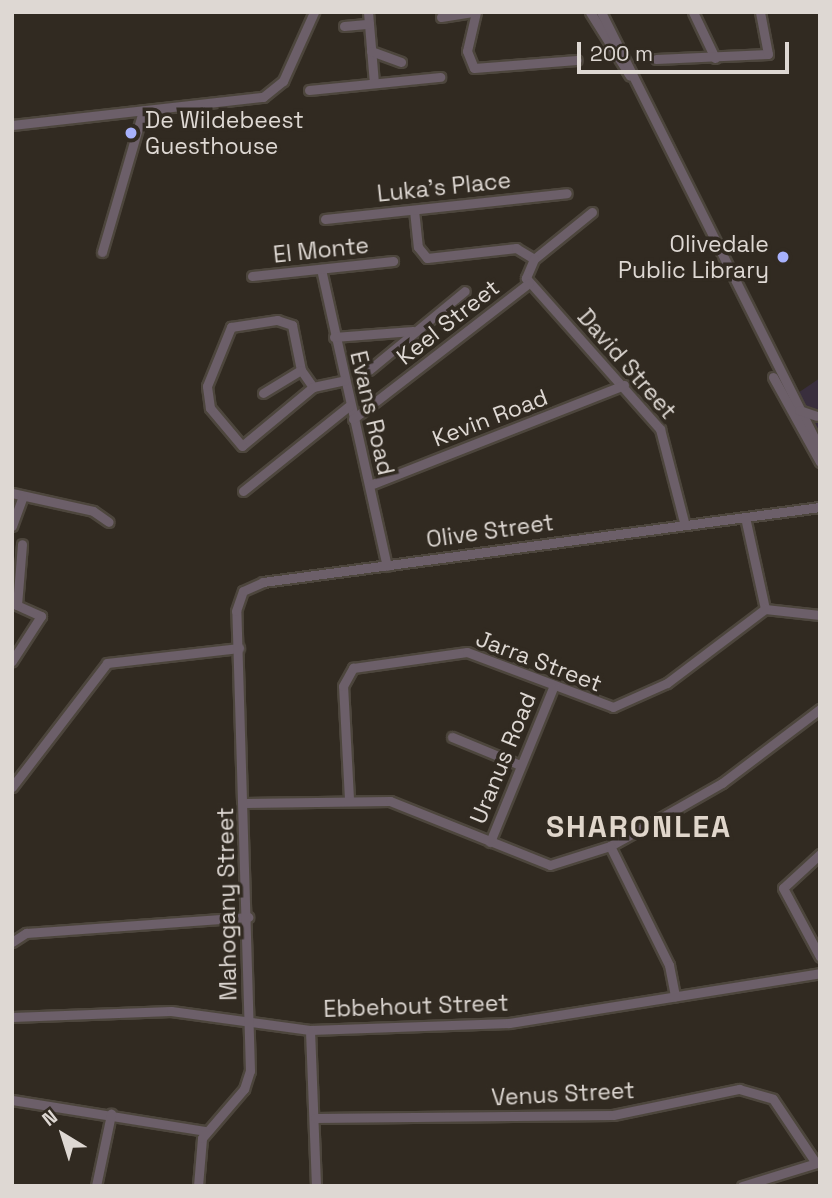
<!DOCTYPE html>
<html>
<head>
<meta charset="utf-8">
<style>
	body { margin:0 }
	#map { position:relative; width:832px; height:1198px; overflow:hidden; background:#312a21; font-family:"Space Grotesk",sans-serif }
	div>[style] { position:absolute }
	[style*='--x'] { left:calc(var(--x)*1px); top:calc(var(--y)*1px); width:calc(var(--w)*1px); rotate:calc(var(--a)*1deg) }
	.commercial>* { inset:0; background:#392e3d }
	.roads { filter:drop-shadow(2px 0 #4d463d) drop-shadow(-2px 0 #4d463d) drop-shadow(0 2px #4d463d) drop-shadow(0 -2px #4d463d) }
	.minor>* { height:9px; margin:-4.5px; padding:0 4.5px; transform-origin:4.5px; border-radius:4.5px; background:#6c5f69 }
	.dots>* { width:19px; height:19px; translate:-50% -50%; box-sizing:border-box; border:4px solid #312a21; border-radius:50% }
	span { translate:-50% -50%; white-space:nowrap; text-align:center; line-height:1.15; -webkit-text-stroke:7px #312a21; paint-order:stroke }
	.poi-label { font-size:23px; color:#ded8d3 }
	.left { translate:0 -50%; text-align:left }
	.right { translate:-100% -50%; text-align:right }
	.street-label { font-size:23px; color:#ded8d3 }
	.district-label { font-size:30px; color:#e0d6cb; font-weight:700; letter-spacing:2px }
	.frame { position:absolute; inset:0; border:14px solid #ded8d3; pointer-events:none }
	.north { position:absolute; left:28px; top:1100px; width:70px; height:70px; -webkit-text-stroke:5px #312a21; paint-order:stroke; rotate:322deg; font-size:19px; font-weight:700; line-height:28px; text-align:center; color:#ded8d3 }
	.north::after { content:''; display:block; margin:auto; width:24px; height:32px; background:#ded8d3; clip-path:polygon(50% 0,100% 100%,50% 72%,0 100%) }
	.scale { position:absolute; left:577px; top:42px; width:212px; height:32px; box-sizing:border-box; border:4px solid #ded8d3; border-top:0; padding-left:9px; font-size:21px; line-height:24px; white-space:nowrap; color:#ded8d3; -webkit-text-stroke:5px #312a21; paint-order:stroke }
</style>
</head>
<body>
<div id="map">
	<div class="commercial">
		<i style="clip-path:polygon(820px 378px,820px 445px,792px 397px)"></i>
	</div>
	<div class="roads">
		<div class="minor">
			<i style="--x:368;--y:12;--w:71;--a:85.2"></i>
			<i style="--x:476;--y:12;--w:40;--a:103"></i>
			<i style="--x:467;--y:51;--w:18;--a:68"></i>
			<i style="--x:474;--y:68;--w:103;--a:-4.4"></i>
			<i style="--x:590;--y:12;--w:75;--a:58"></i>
			<i style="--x:601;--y:12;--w:490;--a:63.4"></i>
			<i style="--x:693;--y:12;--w:51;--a:64.4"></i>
			<i style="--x:441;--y:17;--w:32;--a:-9"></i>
			<i style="--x:344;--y:26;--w:25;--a:-5"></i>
			<i style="--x:371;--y:51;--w:32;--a:20"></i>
			<i style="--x:656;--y:59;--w:112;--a:-2.6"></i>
			<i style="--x:768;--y:54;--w:43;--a:-100.8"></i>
			<i style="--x:309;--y:90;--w:132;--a:-5.7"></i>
			<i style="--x:12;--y:125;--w:253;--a:-6.4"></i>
			<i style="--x:263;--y:97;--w:26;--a:-39"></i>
			<i style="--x:283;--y:81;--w:76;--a:-65.8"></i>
			<i style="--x:414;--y:210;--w:37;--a:84"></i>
			<i style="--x:418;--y:247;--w:14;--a:51"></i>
			<i style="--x:427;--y:258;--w:90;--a:-6.4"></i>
			<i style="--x:516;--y:248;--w:21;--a:31"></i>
			<i style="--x:592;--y:212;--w:75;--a:141"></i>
			<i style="--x:534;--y:259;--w:21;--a:113"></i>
			<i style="--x:526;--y:278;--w:202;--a:48.4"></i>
			<i style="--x:660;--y:429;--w:96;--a:75.5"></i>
			<i style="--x:325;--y:219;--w:243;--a:-6.1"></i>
			<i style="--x:102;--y:252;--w:147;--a:-73.8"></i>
			<i style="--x:321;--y:269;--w:304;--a:77.5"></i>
			<i style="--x:252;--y:276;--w:142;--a:-6.1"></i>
			<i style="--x:277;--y:320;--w:16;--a:18"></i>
			<i style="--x:292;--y:325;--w:46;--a:78.7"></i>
			<i style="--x:301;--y:370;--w:21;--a:55"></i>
			<i style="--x:313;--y:387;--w:92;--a:140.3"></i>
			<i style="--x:242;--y:446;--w:50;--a:-130.1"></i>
			<i style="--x:210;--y:408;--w:22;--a:-98"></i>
			<i style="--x:207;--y:386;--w:64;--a:-67.9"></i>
			<i style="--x:231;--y:327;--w:47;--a:-8.7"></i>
			<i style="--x:334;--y:337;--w:79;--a:-4.3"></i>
			<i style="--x:369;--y:370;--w:124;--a:-39.5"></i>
			<i style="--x:773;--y:377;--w:97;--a:61.1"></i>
			<i style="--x:313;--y:387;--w:33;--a:-12"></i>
			<i style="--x:263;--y:393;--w:44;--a:-31.2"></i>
			<i style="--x:799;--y:410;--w:18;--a:19"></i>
			<i style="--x:353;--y:419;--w:222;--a:-37.7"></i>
			<i style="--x:370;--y:485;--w:273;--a:-21.5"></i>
			<i style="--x:243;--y:491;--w:137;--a:-38.8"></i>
			<i style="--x:12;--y:493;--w:83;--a:12.5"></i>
			<i style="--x:93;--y:511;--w:19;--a:35"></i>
			<i style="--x:745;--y:517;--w:94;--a:77.7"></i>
			<i style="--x:12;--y:526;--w:32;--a:-70"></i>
			<i style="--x:12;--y:603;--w:32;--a:24"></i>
			<i style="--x:41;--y:616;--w:54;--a:122.8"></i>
			<i style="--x:17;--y:605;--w:61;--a:-85.3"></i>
			<i style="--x:765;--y:609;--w:55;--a:6.2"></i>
			<i style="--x:452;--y:737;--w:74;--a:22.4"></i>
			<i style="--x:12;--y:787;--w:156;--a:-52.5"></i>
			<i style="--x:107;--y:663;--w:133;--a:-6.5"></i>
			<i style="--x:349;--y:799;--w:113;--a:-93"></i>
			<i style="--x:343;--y:686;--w:21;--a:-61"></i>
			<i style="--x:353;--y:668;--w:115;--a:-8"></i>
			<i style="--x:467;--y:652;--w:156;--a:20.6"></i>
			<i style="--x:613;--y:707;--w:59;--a:-24"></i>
			<i style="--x:667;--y:683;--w:123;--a:-37.1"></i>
			<i style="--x:244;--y:803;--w:146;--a:-0.8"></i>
			<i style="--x:390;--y:801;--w:172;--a:21.8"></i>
			<i style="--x:550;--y:865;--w:63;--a:-17.6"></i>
			<i style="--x:610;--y:846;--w:54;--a:-29"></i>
			<i style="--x:657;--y:820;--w:75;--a:-29.6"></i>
			<i style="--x:722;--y:783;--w:123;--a:-37.1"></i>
			<i style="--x:490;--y:842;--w:166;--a:-67.8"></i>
			<i style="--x:610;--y:846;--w:133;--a:63.6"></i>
			<i style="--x:669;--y:965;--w:32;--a:79"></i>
			<i style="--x:820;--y:854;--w:50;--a:137.4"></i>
			<i style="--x:783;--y:888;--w:78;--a:61.8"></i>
			<i style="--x:12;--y:942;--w:17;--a:-33"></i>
			<i style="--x:26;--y:933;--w:223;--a:-4.1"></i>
			<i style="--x:12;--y:1017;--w:159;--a:-2.2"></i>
			<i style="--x:171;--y:1011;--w:140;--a:7.8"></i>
			<i style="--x:310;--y:1030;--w:199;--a:-2"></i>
			<i style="--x:509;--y:1023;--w:315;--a:-9.1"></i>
			<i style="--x:310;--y:1030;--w:156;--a:87.8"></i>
			<i style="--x:12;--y:1100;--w:195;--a:9.1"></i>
			<i style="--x:315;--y:1118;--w:298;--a:-0.6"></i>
			<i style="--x:613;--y:1115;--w:129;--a:-11.7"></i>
			<i style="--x:739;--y:1089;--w:35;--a:16"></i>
			<i style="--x:773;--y:1099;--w:77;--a:56.1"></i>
			<i style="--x:96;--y:1186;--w:74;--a:-78.2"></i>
			<i style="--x:198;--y:1186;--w:48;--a:-85.2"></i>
			<i style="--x:202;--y:1138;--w:65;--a:-49.4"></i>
			<i style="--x:244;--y:1089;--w:19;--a:-72"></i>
			<i style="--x:250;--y:1071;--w:460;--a:-91.7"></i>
			<i style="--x:236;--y:611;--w:21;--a:-71"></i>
			<i style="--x:243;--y:591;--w:22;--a:-24"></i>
			<i style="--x:263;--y:582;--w:562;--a:-7.67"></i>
			<i style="--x:742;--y:1186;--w:82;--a:-17.1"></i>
		</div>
	</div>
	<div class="dots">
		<i style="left:131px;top:133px;background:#a7b1fc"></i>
		<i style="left:783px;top:257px;background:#a7b1fc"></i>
	</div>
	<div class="poi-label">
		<span class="left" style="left:145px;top:133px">De Wildebeest<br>Guesthouse</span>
		<span class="right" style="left:769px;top:257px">Olivedale<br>Public Library</span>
	</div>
	<div class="street-label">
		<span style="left:444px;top:187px;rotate:-6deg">Luka's Place</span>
		<span style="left:321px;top:250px;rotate:-6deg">El Monte</span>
		<span style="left:448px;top:322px;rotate:-38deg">Keel Street</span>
		<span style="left:627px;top:364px;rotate:49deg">David Street</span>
		<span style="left:372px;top:413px;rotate:77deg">Evans Road</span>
		<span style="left:490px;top:418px;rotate:-21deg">Kevin Road</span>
		<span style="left:490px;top:531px;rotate:-8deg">Olive Street</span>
		<span style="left:539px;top:661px;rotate:21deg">Jarra Street</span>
		<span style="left:503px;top:758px;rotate:-68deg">Uranus Road</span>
		<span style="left:227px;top:904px;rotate:-91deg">Mahogany Street</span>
		<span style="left:416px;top:1006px;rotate:-2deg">Ebbehout Street</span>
		<span style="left:563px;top:1094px;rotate:-3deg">Venus Street</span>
	</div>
	<div class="district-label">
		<span style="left:639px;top:827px">SHARONLEA</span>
	</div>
	<div class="frame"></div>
	<div class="north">N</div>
	<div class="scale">200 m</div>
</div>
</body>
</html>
